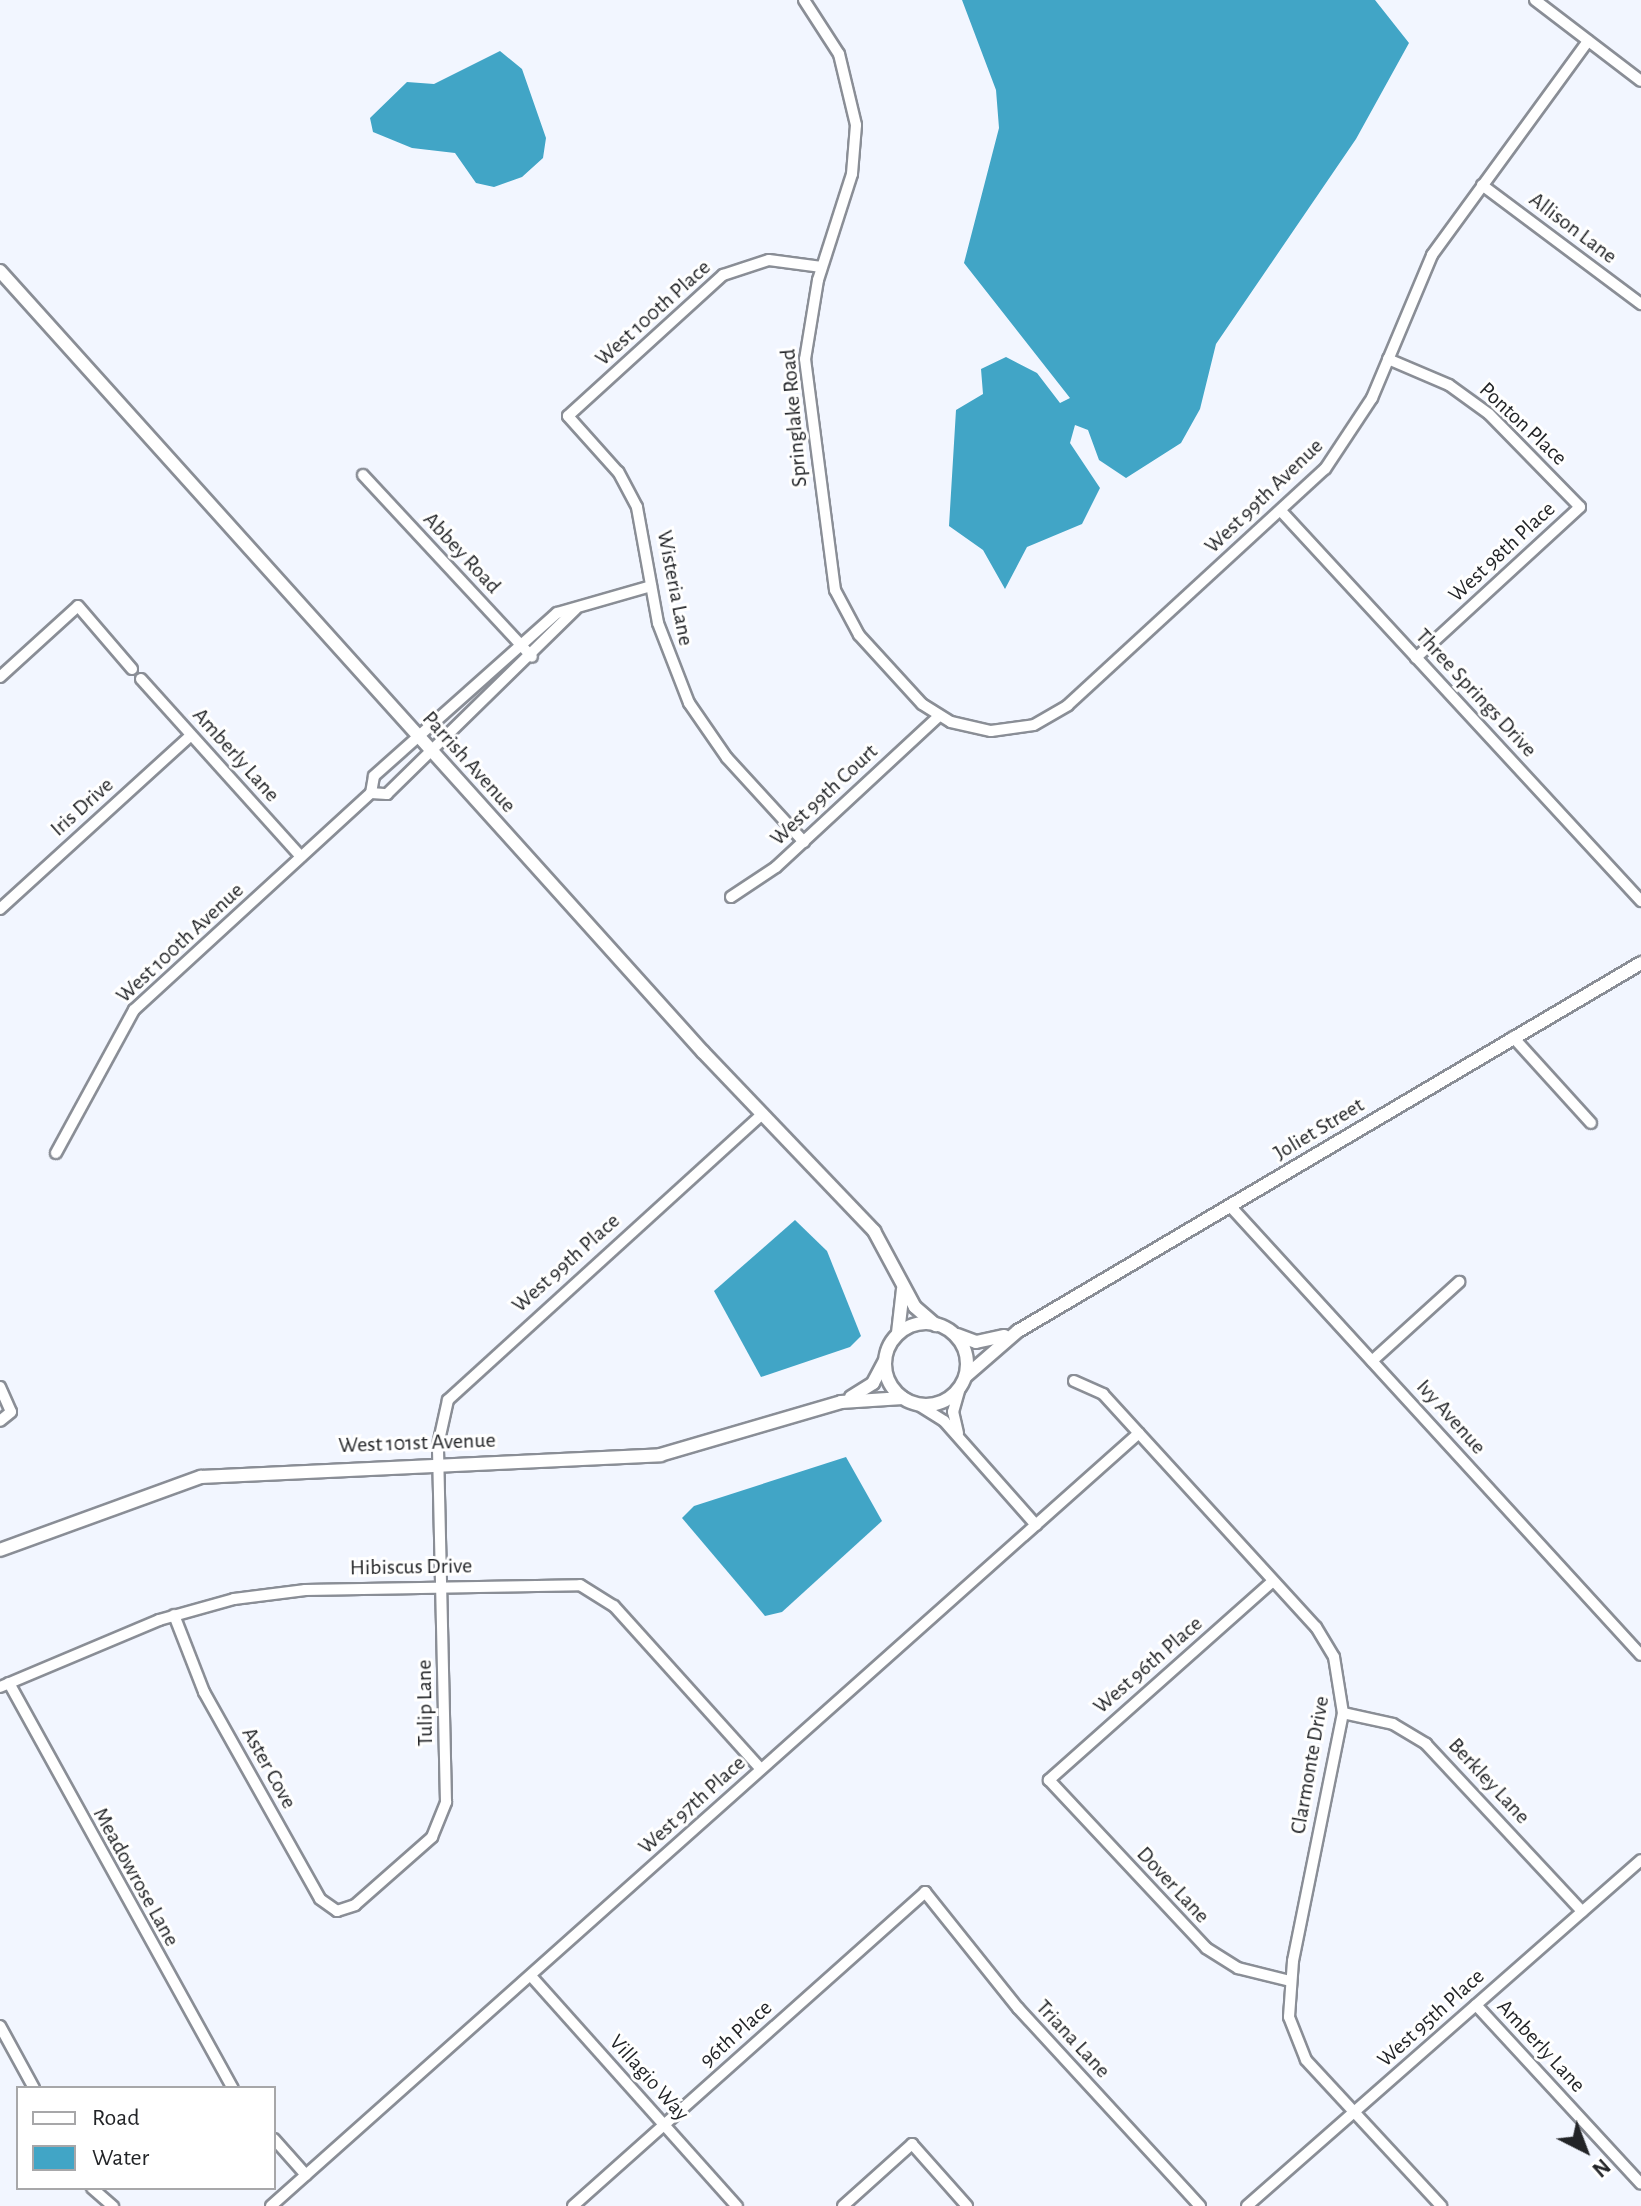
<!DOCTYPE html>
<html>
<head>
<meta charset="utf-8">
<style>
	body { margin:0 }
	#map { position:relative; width:1641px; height:2206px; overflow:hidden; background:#f2f6ff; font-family:"Alegreya Sans",sans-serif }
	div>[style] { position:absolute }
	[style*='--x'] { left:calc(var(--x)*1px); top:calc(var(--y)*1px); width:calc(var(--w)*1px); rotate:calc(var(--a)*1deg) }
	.water>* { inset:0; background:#41a5c6 }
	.roads { filter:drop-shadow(2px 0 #8a8e96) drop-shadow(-2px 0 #8a8e96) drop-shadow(0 2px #8a8e96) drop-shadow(0 -2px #8a8e96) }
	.minor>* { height:10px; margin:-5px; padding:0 5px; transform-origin:5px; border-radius:5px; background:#fff }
	.tertiary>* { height:12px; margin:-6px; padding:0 6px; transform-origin:6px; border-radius:6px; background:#fff }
	.tertiary>.ring { margin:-6px; padding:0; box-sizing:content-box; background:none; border:12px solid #fff; border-radius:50% }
	span { translate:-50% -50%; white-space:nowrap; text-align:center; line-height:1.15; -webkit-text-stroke:6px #fff; paint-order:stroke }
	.street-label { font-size:22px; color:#222427 }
	.legend { position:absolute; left:16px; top:2086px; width:260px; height:104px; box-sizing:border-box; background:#fff; border:2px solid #a7a7a9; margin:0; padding:10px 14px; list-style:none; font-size:24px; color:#222427 }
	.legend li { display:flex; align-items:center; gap:16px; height:40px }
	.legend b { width:40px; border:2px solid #a7a7a9 }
	.north { position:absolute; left:1545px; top:2110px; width:80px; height:80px; -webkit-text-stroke:6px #fff; paint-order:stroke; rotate:138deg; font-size:22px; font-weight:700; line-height:32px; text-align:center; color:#222427 }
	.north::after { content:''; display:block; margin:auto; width:28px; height:36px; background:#222427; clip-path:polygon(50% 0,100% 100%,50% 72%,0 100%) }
</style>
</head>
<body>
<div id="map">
	<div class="water">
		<i style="clip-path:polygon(962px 0,1375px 0,1409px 43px,1356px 139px,1216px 344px,1200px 409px,1181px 443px,1126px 478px,1099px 460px,1088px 430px,1075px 425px,1070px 443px,1100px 488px,1082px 524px,1027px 547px,1005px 589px,983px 550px,949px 526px,956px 410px,983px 394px,981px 369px,1006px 357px,1037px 373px,1060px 403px,1070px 398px,964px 263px,999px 128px,996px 90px)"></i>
		<i style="clip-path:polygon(500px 51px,522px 69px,546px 138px,543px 158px,522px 177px,494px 187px,476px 183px,455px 153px,412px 148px,373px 132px,370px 118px,407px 82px,434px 84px)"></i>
		<i style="clip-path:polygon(795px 1220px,827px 1251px,861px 1336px,850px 1347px,761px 1377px,714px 1291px)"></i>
		<i style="clip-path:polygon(846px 1457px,882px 1521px,782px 1612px,765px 1616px,682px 1518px,694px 1506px)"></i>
	</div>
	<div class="roads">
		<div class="minor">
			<i style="--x:804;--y:0;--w:64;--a:57.1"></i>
			<i style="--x:839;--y:54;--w:73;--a:76.5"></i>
			<i style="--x:856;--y:125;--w:49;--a:94.7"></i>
			<i style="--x:852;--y:174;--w:111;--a:107.8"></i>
			<i style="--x:818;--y:280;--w:80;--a:99.3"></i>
			<i style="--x:805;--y:359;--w:233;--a:82.6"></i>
			<i style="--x:835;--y:590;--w:51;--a:61.9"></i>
			<i style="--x:859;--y:635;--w:93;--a:47.6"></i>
			<i style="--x:922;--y:704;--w:34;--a:32"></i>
			<i style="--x:951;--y:722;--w:41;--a:12.7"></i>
			<i style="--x:991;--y:731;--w:43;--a:-7.9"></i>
			<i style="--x:1034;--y:725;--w:39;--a:-30"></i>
			<i style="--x:1068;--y:705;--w:349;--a:-42.6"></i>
			<i style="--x:1325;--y:469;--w:85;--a:-56.5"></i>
			<i style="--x:1372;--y:398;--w:155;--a:-67.2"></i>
			<i style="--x:1432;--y:255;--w:265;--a:-53.9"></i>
			<i style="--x:1535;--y:0;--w:133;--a:37.4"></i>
			<i style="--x:1482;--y:185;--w:199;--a:36.8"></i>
			<i style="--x:1388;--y:359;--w:66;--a:23.1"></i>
			<i style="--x:1449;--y:385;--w:49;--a:35.9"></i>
			<i style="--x:1489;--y:414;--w:130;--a:45.6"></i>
			<i style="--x:1580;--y:507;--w:223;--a:137.4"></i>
			<i style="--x:363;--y:475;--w:248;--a:47.1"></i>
			<i style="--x:1281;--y:511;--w:531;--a:47.29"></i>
			<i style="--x:0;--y:677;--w:105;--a:-42.3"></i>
			<i style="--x:78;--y:606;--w:83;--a:49.4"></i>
			<i style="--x:141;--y:679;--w:239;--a:48"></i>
			<i style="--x:371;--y:793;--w:16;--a:4"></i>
			<i style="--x:387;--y:794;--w:264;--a:-44.4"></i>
			<i style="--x:804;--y:842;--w:114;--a:-132.5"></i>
			<i style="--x:727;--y:758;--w:67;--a:-124.6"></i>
			<i style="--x:689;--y:703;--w:86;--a:-111.2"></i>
			<i style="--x:658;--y:623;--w:118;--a:-100.3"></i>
			<i style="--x:637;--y:507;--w:40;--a:-118"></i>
			<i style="--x:618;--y:472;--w:75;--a:-131.8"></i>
			<i style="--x:568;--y:416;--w:210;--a:-42.3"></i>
			<i style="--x:723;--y:275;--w:48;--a:-18.1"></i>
			<i style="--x:769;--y:260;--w:53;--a:7.5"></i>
			<i style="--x:731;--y:897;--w:54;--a:-33.7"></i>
			<i style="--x:776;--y:867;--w:222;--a:-42.8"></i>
			<i style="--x:0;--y:909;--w:258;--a:-42.3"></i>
			<i style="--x:1513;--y:1037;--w:116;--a:47.8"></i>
			<i style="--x:56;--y:1153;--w:163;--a:-61.4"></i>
			<i style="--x:134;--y:1010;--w:321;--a:-42.5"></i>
			<i style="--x:371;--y:793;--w:17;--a:-80"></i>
			<i style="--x:374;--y:776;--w:245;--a:-41.7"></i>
			<i style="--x:557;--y:613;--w:98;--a:-16"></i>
			<i style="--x:1231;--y:1207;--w:607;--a:47.54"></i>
			<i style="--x:1372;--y:1361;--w:118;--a:-42.2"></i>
			<i style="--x:1074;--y:1381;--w:32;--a:24"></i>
			<i style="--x:1103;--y:1394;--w:316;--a:47.6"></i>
			<i style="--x:1316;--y:1627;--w:35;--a:59"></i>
			<i style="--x:1334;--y:1657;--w:57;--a:80.9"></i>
			<i style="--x:1343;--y:1713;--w:253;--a:101.4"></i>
			<i style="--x:1293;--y:1961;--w:56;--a:94.1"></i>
			<i style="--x:1289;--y:2017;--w:46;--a:68.4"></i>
			<i style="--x:1306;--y:2060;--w:199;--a:47.2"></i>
			<i style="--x:0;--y:1387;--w:27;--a:66"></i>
			<i style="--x:11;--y:1412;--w:14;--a:141"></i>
			<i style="--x:917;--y:1404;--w:32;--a:32"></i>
			<i style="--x:944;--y:1421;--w:139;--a:48.5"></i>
			<i style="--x:958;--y:1433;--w:22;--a:-103"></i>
			<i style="--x:953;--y:1412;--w:25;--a:-74"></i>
			<i style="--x:1273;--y:1581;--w:300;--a:138.4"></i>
			<i style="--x:1049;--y:1780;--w:230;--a:46.9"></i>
			<i style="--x:1206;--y:1948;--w:38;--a:32"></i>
			<i style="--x:1238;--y:1968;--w:54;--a:14"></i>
			<i style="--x:174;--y:1615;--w:83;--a:68.7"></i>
			<i style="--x:204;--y:1692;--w:237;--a:60.7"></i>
			<i style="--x:320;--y:1899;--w:21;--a:35"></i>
			<i style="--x:337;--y:1911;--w:19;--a:-18"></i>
			<i style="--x:355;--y:1905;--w:103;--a:-41.4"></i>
			<i style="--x:432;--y:1837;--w:38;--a:-68"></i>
			<i style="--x:446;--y:1802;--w:357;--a:-91.3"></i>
			<i style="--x:438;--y:1445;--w:46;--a:-77.5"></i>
			<i style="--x:448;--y:1400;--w:425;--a:-42.3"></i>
			<i style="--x:9;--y:1683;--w:463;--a:61.1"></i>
			<i style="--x:0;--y:1687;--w:173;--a:-22.8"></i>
			<i style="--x:159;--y:1620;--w:78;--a:-15.6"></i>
			<i style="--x:234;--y:1599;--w:72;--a:-7.2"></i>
			<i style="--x:305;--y:1590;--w:275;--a:-1"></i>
			<i style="--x:580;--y:1585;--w:40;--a:32"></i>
			<i style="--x:614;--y:1606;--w:219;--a:48"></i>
			<i style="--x:1343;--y:1713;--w:51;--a:12.4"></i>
			<i style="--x:1393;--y:1724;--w:39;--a:31"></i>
			<i style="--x:1426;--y:1744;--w:229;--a:47"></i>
			<i style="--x:531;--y:1976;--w:309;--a:48.2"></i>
			<i style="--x:1476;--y:2005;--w:243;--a:47.3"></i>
			<i style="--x:0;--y:2026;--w:71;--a:61.3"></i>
			<i style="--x:274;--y:2139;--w:48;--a:48.4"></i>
			<i style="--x:92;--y:2188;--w:28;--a:41"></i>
			<i style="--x:271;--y:2206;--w:1162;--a:-41.69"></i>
			<i style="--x:573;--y:2206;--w:472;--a:-41.7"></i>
			<i style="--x:925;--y:1892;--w:149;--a:51.3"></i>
			<i style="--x:1018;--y:2008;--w:269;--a:47.4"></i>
			<i style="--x:843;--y:2206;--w:93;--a:-41.9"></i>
			<i style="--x:912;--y:2144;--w:83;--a:48.4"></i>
			<i style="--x:1247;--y:2206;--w:524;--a:-41.29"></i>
		</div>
		<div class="tertiary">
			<i style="--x:0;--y:271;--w:1051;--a:48.01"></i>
			<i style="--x:703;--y:1052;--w:248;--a:46.3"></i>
			<i style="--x:874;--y:1231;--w:86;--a:61.7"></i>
			<i style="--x:915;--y:1307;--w:28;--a:41"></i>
			<i class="ring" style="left:885px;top:1323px;width:70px;height:70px"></i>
			<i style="--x:898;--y:1333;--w:44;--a:-83.5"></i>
			<i style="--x:957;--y:1335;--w:20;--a:20"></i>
			<i style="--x:976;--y:1342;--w:29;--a:-12"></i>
			<i style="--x:966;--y:1376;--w:69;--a:-40.9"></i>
			<i style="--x:1018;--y:1331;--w:724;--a:-30.57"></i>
			<i style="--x:851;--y:1397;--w:26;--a:-32"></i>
			<i style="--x:873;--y:1383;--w:24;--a:-62"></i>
			<i style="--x:0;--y:1550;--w:214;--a:-20"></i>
			<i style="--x:201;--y:1477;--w:460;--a:-2.7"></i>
			<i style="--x:660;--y:1455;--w:189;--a:-16.3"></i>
			<i style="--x:841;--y:1402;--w:62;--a:-3.7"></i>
		</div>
	</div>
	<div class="street-label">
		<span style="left:1573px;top:228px;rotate:37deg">Allison Lane</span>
		<span style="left:653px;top:313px;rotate:-42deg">West 100th Place</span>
		<span style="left:794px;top:418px;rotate:-95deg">Springlake Road</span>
		<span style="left:1523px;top:424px;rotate:43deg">Ponton Place</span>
		<span style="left:1264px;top:496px;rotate:-44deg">West 99th Avenue</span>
		<span style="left:1502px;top:552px;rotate:-43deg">West 98th Place</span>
		<span style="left:462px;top:553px;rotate:47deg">Abbey Road</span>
		<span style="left:675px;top:588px;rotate:79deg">Wisteria Lane</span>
		<span style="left:1476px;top:693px;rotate:47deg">Three Springs Drive</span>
		<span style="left:236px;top:755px;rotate:48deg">Amberly Lane</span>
		<span style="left:469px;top:762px;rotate:48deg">Parrish Avenue</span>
		<span style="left:824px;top:795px;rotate:-43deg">West 99th Court</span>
		<span style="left:82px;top:807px;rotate:-42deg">Iris Drive</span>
		<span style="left:180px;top:943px;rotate:-43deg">West 100th Avenue</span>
		<span style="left:1319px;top:1129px;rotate:-31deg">Joliet Street</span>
		<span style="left:566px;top:1263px;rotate:-42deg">West 99th Place</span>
		<span style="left:1451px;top:1417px;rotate:48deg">Ivy Avenue</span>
		<span style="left:417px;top:1443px;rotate:-2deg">West 101st Avenue</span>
		<span style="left:411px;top:1567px;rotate:-1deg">Hibiscus Drive</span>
		<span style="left:1148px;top:1665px;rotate:-41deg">West 96th Place</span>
		<span style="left:425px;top:1703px;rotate:-91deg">Tulip Lane</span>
		<span style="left:1310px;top:1765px;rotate:-80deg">Clarmonte Drive</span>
		<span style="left:269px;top:1768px;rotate:61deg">Aster Cove</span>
		<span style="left:1489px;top:1781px;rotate:47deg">Berkley Lane</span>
		<span style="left:692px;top:1805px;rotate:-42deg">West 97th Place</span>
		<span style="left:136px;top:1877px;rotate:61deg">Meadowrose Lane</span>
		<span style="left:1173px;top:1885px;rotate:47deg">Dover Lane</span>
		<span style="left:1431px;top:2018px;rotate:-42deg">West 95th Place</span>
		<span style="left:736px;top:2034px;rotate:-42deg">96th Place</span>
		<span style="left:1073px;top:2039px;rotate:47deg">Triana Lane</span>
		<span style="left:1541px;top:2046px;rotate:47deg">Amberly Lane</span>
		<span style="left:649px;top:2078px;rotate:48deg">Villagio Way</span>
	</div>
	<ul class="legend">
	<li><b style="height:10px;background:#fff"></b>Road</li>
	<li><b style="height:22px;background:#41a5c6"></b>Water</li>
	</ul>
	<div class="north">N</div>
</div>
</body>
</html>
